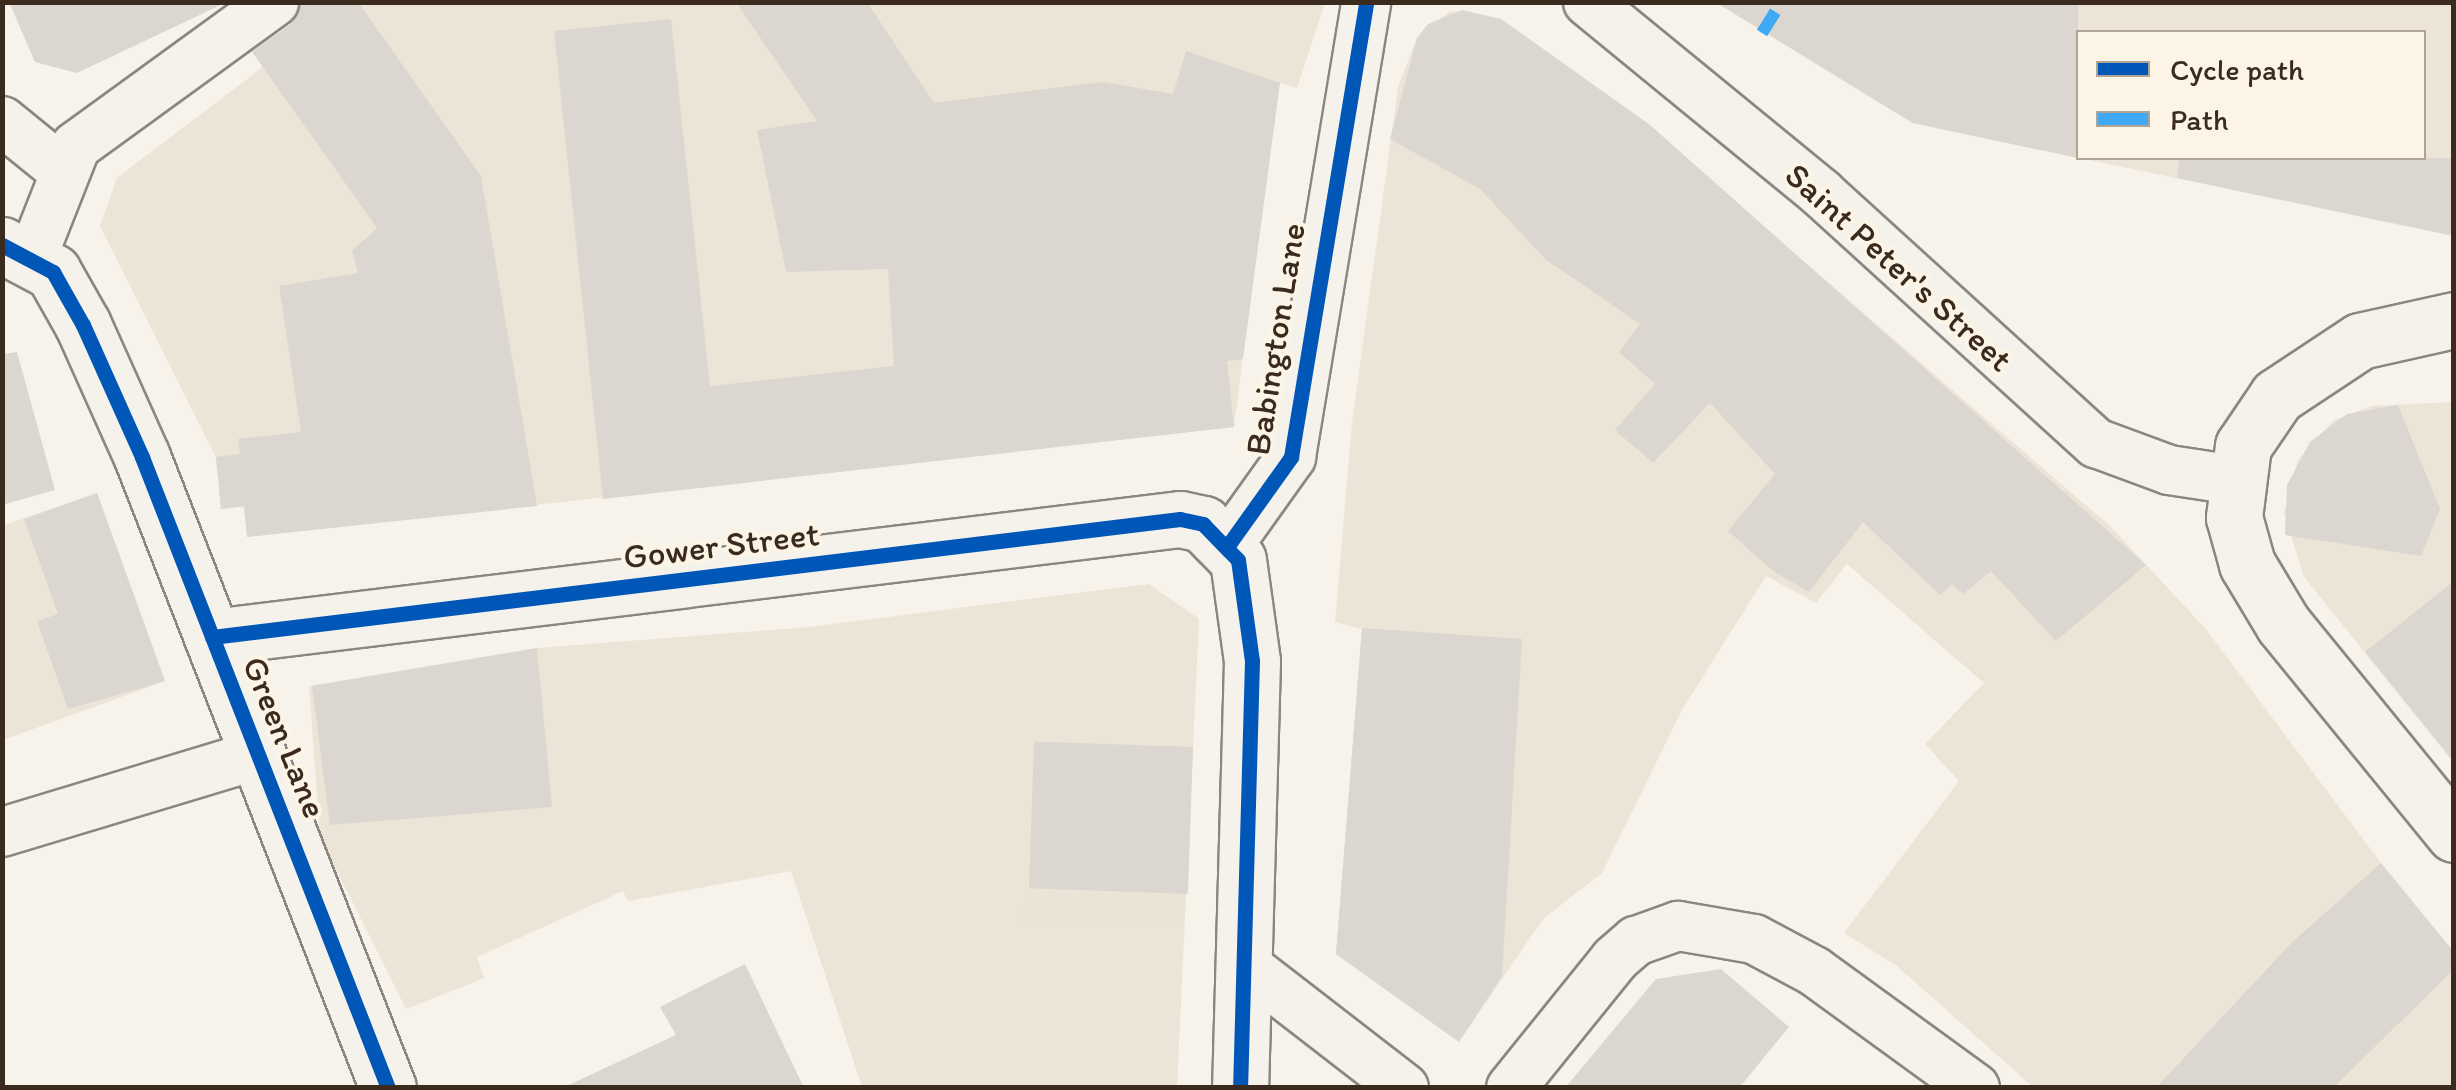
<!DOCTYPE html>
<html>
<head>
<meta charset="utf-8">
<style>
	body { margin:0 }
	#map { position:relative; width:2456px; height:1090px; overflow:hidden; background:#f7f3ea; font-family:Itim,sans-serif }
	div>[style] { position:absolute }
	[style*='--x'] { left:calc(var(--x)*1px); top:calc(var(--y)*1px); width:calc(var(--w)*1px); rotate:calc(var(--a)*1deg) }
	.built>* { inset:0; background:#ebe4d7 }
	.green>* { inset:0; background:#eae4d7 }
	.building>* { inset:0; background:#dbd7d0; transform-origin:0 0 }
	.roads { filter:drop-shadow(2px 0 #8b867f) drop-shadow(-2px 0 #8b867f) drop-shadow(0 2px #8b867f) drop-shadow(0 -2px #8b867f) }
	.street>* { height:48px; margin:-24px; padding:0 24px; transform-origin:24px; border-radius:24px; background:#f5f2ec }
	.secondary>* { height:55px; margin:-27.5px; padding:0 27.5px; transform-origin:27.5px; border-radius:27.5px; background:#f5f2ec }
	.quiet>* { height:12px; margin-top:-6px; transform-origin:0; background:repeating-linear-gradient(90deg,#3fa9f5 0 25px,transparent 0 37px) }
	.cycleway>* { height:15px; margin:-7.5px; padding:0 7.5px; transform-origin:7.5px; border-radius:7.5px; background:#0057b8 }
	span { translate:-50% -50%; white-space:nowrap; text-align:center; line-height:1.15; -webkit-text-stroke:8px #fcf5e5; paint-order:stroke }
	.street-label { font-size:35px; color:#3b2a1e }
	.frame { position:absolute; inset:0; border:5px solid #3b2a1e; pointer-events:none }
	.legend { position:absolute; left:2076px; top:30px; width:350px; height:130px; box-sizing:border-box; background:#fcf5e5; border:2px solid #afa495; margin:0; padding:12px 18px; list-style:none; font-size:30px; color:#3b2a1e }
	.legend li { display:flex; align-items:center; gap:20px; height:50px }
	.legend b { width:50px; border:2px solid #afa495 }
</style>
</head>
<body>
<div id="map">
	<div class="built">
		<i style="clip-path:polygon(347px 3px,1325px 3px,1297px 88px,1280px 83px,1274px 106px,1234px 427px,247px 537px,244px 507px,221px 509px,216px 457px,100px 226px,117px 178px)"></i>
		<i style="clip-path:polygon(evenodd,1716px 3px,2453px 3px,2453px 236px,1912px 123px,1716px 3px,2078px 32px,2424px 32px,2424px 158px,2078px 158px,2078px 32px)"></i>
		<i style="clip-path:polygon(1450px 11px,1501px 19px,1630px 111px,2111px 527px,2205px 628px,2381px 863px,2299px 935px,2155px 1087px,2033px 1087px,1897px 966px,1844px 933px,1959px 781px,1925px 744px,1984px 683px,1847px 564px,1816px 603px,1766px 576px,1682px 710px,1602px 873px,1543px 919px,1459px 1042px,1336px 954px,1362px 629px,1335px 622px,1352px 423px,1398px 87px,1417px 38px)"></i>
		<i style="clip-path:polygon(2453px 402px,2453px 762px,2304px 577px,2284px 513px,2298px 460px,2334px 420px,2372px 406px)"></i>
		<i style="clip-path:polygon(97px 493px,165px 681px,3px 740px,2px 526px)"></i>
		<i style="clip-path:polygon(1149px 584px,1199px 619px,1177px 1087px,862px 1087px,791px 871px,628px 901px,623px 891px,477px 957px,484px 978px,406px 1009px,320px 837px,309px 686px,537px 648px,809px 627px)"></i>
		<i style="clip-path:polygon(2453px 969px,2453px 1087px,2333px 1087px)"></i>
	</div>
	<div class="green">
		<i style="clip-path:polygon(1025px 892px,1186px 894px,1184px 922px,1023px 926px)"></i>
	</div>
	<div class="building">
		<i style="clip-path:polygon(9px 2px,227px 2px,77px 73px,35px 62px)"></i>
		<i style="clip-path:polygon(301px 2px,358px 2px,481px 176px,537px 506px,247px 537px,244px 506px,221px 509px,216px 457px,240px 454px,238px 439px,301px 432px,279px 286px,358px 273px,352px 251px,377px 228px,252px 52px,291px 24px)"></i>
		<i style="clip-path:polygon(736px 2px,867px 2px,934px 103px,1103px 82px,1173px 94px,1186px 51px,1280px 83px,1243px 359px,1227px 361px,1234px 427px,603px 499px,554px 31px,671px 19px,710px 386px,894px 366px,888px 269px,786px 272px,757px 130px,817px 121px)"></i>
		<i style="clip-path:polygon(1716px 2px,2078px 2px,2078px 158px,1913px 123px)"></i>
		<i style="clip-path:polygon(1462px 10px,1501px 19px,1650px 125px,2146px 565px,2056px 641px,1991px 571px,1963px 594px,1952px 584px,1940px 595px,1863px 522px,1809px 592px,1773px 571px,1728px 531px,1775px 474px,1710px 403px,1653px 463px,1615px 430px,1655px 384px,1619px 352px,1640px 324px,1545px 259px,1480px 189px,1390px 139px,1417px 38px,1428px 24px)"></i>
		<i style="clip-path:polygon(2179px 158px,2454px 158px,2454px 236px,2177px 178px)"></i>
		<i style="clip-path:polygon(17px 352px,55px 490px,2px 505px,2px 354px)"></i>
		<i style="clip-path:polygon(2398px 405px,2440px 509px,2421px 556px,2285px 535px,2287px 485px,2310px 442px,2347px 414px)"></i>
		<i style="clip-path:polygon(97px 493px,165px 681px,68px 709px,37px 621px,58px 614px,24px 519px)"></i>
		<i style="clip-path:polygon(2454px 581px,2454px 762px,2365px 652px)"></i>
		<i style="clip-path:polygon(1362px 628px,1522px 639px,1502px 976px,1459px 1042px,1336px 954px)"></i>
		<i style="clip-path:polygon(537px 648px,552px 807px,330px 825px,312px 686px)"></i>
		<i style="left:1193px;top:747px;width:147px;height:159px;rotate:92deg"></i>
		<i style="clip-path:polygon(2381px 863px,2454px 952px,2454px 969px,2333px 1088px,2155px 1088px,2294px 940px)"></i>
		<i style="clip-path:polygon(745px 964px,804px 1088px,562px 1088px,676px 1035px,660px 1007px)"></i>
		<i style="clip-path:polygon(1721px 969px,1789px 1027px,1739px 1088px,1565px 1088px,1656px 979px)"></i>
	</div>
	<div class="roads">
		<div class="street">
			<i style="--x:1588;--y:2;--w:301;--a:39.3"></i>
			<i style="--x:1821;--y:193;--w:372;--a:42.3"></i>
			<i style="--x:2096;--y:443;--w:78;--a:20.3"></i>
			<i style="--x:2169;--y:470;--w:67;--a:8.6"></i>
			<i style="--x:2;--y:121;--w:76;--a:39.1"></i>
			<i style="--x:33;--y:255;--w:117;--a:-68.5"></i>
			<i style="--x:76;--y:146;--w:245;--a:-36"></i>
			<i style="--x:1229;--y:544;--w:107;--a:-54.5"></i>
			<i style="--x:1291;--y:457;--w:461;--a:-80.6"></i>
			<i style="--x:2;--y:832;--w:270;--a:-16.8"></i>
			<i style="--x:1245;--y:965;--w:201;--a:37.7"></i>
			<i style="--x:1511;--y:1088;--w:166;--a:-51.1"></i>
			<i style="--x:1615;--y:959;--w:28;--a:-41"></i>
			<i style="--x:1636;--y:941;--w:45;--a:-19.7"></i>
			<i style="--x:1678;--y:926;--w:77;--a:9.7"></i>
			<i style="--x:1754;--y:939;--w:68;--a:28.1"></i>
			<i style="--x:1814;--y:971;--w:199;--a:36"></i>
		</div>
		<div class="secondary">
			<i style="--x:2;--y:245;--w:58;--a:27.9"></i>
			<i style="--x:53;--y:272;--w:61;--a:60.5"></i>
			<i style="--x:83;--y:325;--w:145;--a:65.9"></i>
			<i style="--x:142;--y:457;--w:677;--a:68.7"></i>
			<i style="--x:2454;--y:320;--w:96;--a:167.4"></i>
			<i style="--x:2360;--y:341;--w:100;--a:146.5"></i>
			<i style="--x:2277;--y:396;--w:60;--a:124.2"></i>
			<i style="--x:2243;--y:446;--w:72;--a:97.2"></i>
			<i style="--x:2234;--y:517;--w:49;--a:74.5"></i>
			<i style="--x:2247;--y:564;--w:70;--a:59"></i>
			<i style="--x:2283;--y:624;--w:271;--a:50.8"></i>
			<i style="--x:212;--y:637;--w:975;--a:-6.95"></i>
			<i style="--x:1180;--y:519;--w:24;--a:12"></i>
			<i style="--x:1203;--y:524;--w:50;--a:45.8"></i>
			<i style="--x:1238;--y:560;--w:102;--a:82.1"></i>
			<i style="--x:1252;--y:661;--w:427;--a:91.6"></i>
		</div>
	</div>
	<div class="quiet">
		<i style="--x:1762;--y:33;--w:36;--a:-58"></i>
	</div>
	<div class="cycleway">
		<i style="--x:2;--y:245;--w:58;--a:27.9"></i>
		<i style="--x:53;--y:272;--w:61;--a:60.5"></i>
		<i style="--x:83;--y:325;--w:145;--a:65.9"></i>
		<i style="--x:142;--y:457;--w:677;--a:68.7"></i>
		<i style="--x:1229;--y:544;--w:107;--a:-54.5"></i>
		<i style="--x:1291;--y:457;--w:461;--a:-80.6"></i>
		<i style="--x:212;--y:637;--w:975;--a:-6.95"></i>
		<i style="--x:1180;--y:519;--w:24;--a:12"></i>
		<i style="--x:1203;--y:524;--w:50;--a:45.8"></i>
		<i style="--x:1238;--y:560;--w:102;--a:82.1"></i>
		<i style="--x:1252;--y:661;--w:427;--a:91.6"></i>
	</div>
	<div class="street-label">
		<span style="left:1899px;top:267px;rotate:42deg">Saint Peter's Street</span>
		<span style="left:1275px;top:339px;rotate:-81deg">Babington Lane</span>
		<span style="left:721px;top:545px;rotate:-7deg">Gower Street</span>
		<span style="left:285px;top:737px;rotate:68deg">Green Lane</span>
	</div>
	<div class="frame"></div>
	<ul class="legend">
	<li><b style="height:12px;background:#0057b8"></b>Cycle path</li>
	<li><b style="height:12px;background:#3fa9f5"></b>Path</li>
	</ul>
</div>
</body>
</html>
